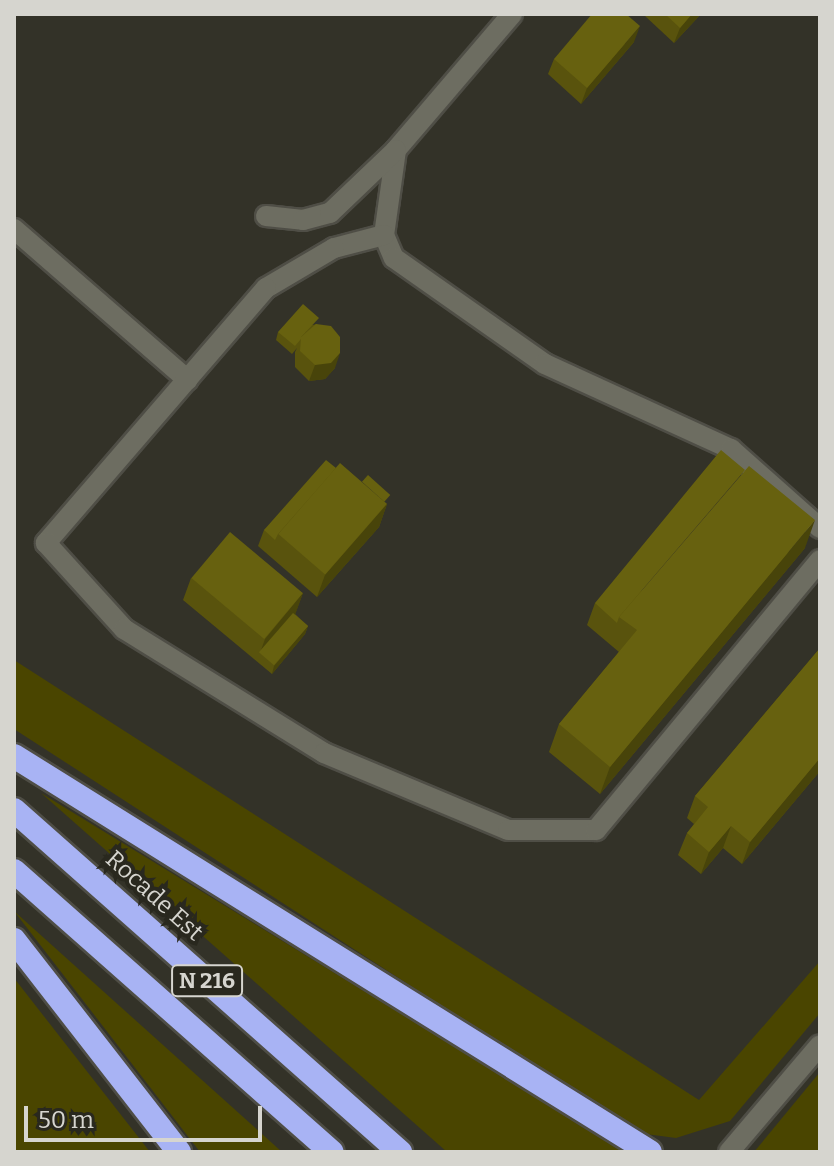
<!DOCTYPE html>
<html>
<head>
<meta charset="utf-8">
<style>
	body { margin:0 }
	#map { position:relative; width:834px; height:1166px; overflow:hidden; background:#333228; font-family:Bitter,serif }
	div>[style] { position:absolute }
	[style*='--x'] { left:calc(var(--x)*1px); top:calc(var(--y)*1px); width:calc(var(--w)*1px); rotate:calc(var(--a)*1deg) }
	.green>* { inset:0; background:#4a4500 }
	.roads { filter:drop-shadow(2px 0 #4f4e46) drop-shadow(-2px 0 #4f4e46) drop-shadow(0 2px #4f4e46) drop-shadow(0 -2px #4f4e46) }
	.minor>* { height:20px; margin:-10px; padding:0 10px; transform-origin:10px; border-radius:10px; background:#6d6d61 }
	.highway>* { height:24px; margin:-12px; padding:0 12px; transform-origin:12px; border-radius:12px; background:#a8b3f4 }
	.wall>* { inset:0; background:#59530d }
	.shaded-wall>* { inset:0; background:#48440a }
	.building>* { inset:0; background:#67610f; transform-origin:0 0 }
	span { translate:-50% -50%; white-space:nowrap; text-align:center; line-height:1.15; -webkit-text-stroke:8px #29281e; paint-order:stroke }
	.shield-label span { padding:2px 6px; background:#29281e; border:2px solid; border-radius:6px; -webkit-text-stroke-width:0 }
	.shield-label { font-size:22px; color:#d6d5cf; font-weight:700 }
	.street-label { font-size:24px; color:#d6d5cf }
	.frame { position:absolute; inset:0; border:16px solid #d6d5cf; pointer-events:none }
	.scale { position:absolute; left:24px; top:1106px; width:238px; height:36px; box-sizing:border-box; border:4px solid #d6d5cf; border-top:0; padding-left:10px; font-size:24px; line-height:28px; white-space:nowrap; color:#d6d5cf; -webkit-text-stroke:6px #29281e; paint-order:stroke }
</style>
</head>
<body>
<div id="map">
	<div class="green">
		<i style="clip-path:polygon(14px 660px,699px 1100px,820px 961px,820px 1013px,730px 1121px,676px 1138px,638px 1133px,14px 729px)"></i>
		<i style="clip-path:polygon(41px 793px,617px 1146px,624px 1152px,447px 1152px)"></i>
		<i style="clip-path:polygon(14px 911px,282px 1152px,200px 1152px)"></i>
		<i style="clip-path:polygon(14px 978px,150px 1152px,14px 1152px)"></i>
		<i style="clip-path:polygon(820px 1072px,820px 1152px,754px 1152px)"></i>
	</div>
	<div class="roads">
		<div class="minor">
			<i style="--x:512;--y:14;--w:179;--a:130.5"></i>
			<i style="--x:396;--y:150;--w:86;--a:98"></i>
			<i style="--x:384;--y:235;--w:25;--a:67"></i>
			<i style="--x:394;--y:258;--w:184;--a:35.1"></i>
			<i style="--x:545;--y:364;--w:205;--a:24.6"></i>
			<i style="--x:731;--y:449;--w:119;--a:41.6"></i>
			<i style="--x:266;--y:216;--w:37;--a:6"></i>
			<i style="--x:303;--y:220;--w:28;--a:-15"></i>
			<i style="--x:330;--y:213;--w:91;--a:-43.7"></i>
			<i style="--x:14;--y:229;--w:230;--a:41"></i>
			<i style="--x:384;--y:235;--w:52;--a:165.4"></i>
			<i style="--x:334;--y:248;--w:79;--a:149.5"></i>
			<i style="--x:266;--y:288;--w:337;--a:130.8"></i>
			<i style="--x:46;--y:543;--w:116;--a:47.8"></i>
			<i style="--x:124;--y:629;--w:235;--a:31.8"></i>
			<i style="--x:324;--y:753;--w:199;--a:22.7"></i>
			<i style="--x:508;--y:830;--w:88;--a:0"></i>
			<i style="--x:596;--y:830;--w:351;--a:-50.3"></i>
			<i style="--x:729;--y:1152;--w:140;--a:-49.6"></i>
		</div>
		<div class="highway">
			<i style="--x:14;--y:756;--w:749;--a:31.91"></i>
			<i style="--x:14;--y:810;--w:516;--a:41.54"></i>
			<i style="--x:14;--y:871;--w:424;--a:41.5"></i>
			<i style="--x:14;--y:940;--w:269;--a:52.1"></i>
		</div>
	</div>
	<div class="wall">
		<i style="clip-path:polygon(646px 14px,701px 14px,674px 43px,645px 16px)"></i>
		<i style="clip-path:polygon(634px 42px,581px 104px,548px 74px,554px 59px)"></i>
		<i style="clip-path:polygon(317px 324px,335px 368px,325px 379px,309px 381px,295px 367px,295px 352px,297px 348px,292px 354px,276px 340px,278px 332px)"></i>
		<i style="clip-path:polygon(336px 468px,387px 504px,379px 527px,317px 597px,258px 546px,264px 530px)"></i>
		<i style="clip-path:polygon(805px 548px,600px 794px,549px 752px,559px 724px,619px 652px,587px 625px,595px 603px)"></i>
		<i style="clip-path:polygon(191px 578px,303px 593px,295px 614px,308px 626px,305px 634px,272px 674px,183px 600px)"></i>
		<i style="clip-path:polygon(820px 648px,820px 771px,742px 864px,723px 848px,701px 874px,678px 855px,687px 833px,694px 824px,687px 818px,695px 796px)"></i>
	</div>
	<div class="shaded-wall">
		<i style="clip-path:polygon(692px 14px,701px 14px,674px 43px,680px 28px)"></i>
		<i style="clip-path:polygon(640px 26px,634px 42px,581px 104px,587px 88px)"></i>
		<i style="clip-path:polygon(340px 353px,335px 368px,325px 379px,309px 381px,315px 365px)"></i>
		<i style="clip-path:polygon(387px 504px,379px 527px,317px 597px,325px 575px)"></i>
		<i style="clip-path:polygon(815px 520px,805px 548px,600px 794px,610px 767px)"></i>
		<i style="clip-path:polygon(303px 593px,295px 615px,260px 653px,265px 639px)"></i>
		<i style="clip-path:polygon(308px 626px,305px 634px,272px 674px,274px 666px)"></i>
		<i style="clip-path:polygon(820px 758px,820px 771px,742px 864px,750px 842px)"></i>
		<i style="clip-path:polygon(731px 826px,723px 848px,701px 874px,709px 852px)"></i>
	</div>
	<div class="building">
		<i style="clip-path:polygon(592px 14px,626px 14px,640px 26px,587px 88px,554px 59px)"></i>
		<i style="clip-path:polygon(665px 14px,692px 14px,680px 28px)"></i>
		<i style="clip-path:polygon(303px 304px,319px 318px,301px 337px,301px 339px,295px 346px,278px 332px)"></i>
		<i style="clip-path:polygon(316px 324px,331px 326px,340px 337px,340px 353px,331px 363px,315px 365px,300px 351px,301px 337px)"></i>
		<i style="clip-path:polygon(721px 450px,745px 470px,619px 617px,617px 623px,595px 603px)"></i>
		<i style="clip-path:polygon(326px 460px,336px 468px,278px 534px,275px 540px,264px 530px)"></i>
		<i style="left:340px;top:463px;width:62px;height:94px;rotate:41deg"></i>
		<i style="clip-path:polygon(749px 466px,815px 520px,610px 767px,559px 724px,637px 630px,619px 617px)"></i>
		<i style="left:368px;top:475px;width:30px;height:9px;rotate:42deg"></i>
		<i style="left:230px;top:532px;width:95px;height:60px;rotate:40deg"></i>
		<i style="left:293px;top:613px;width:20px;height:52px;rotate:41deg"></i>
		<i style="clip-path:polygon(820px 648px,820px 758px,750px 842px,731px 826px,709px 852px,687px 833px,708px 807px,695px 796px)"></i>
	</div>
	<div class="shield-label">
		<span style="left:207px;top:981px">N 216</span>
	</div>
	<div class="street-label">
		<span style="left:154px;top:896px;rotate:42deg">Rocade Est</span>
	</div>
	<div class="frame"></div>
	<div class="scale">50 m</div>
</div>
</body>
</html>
